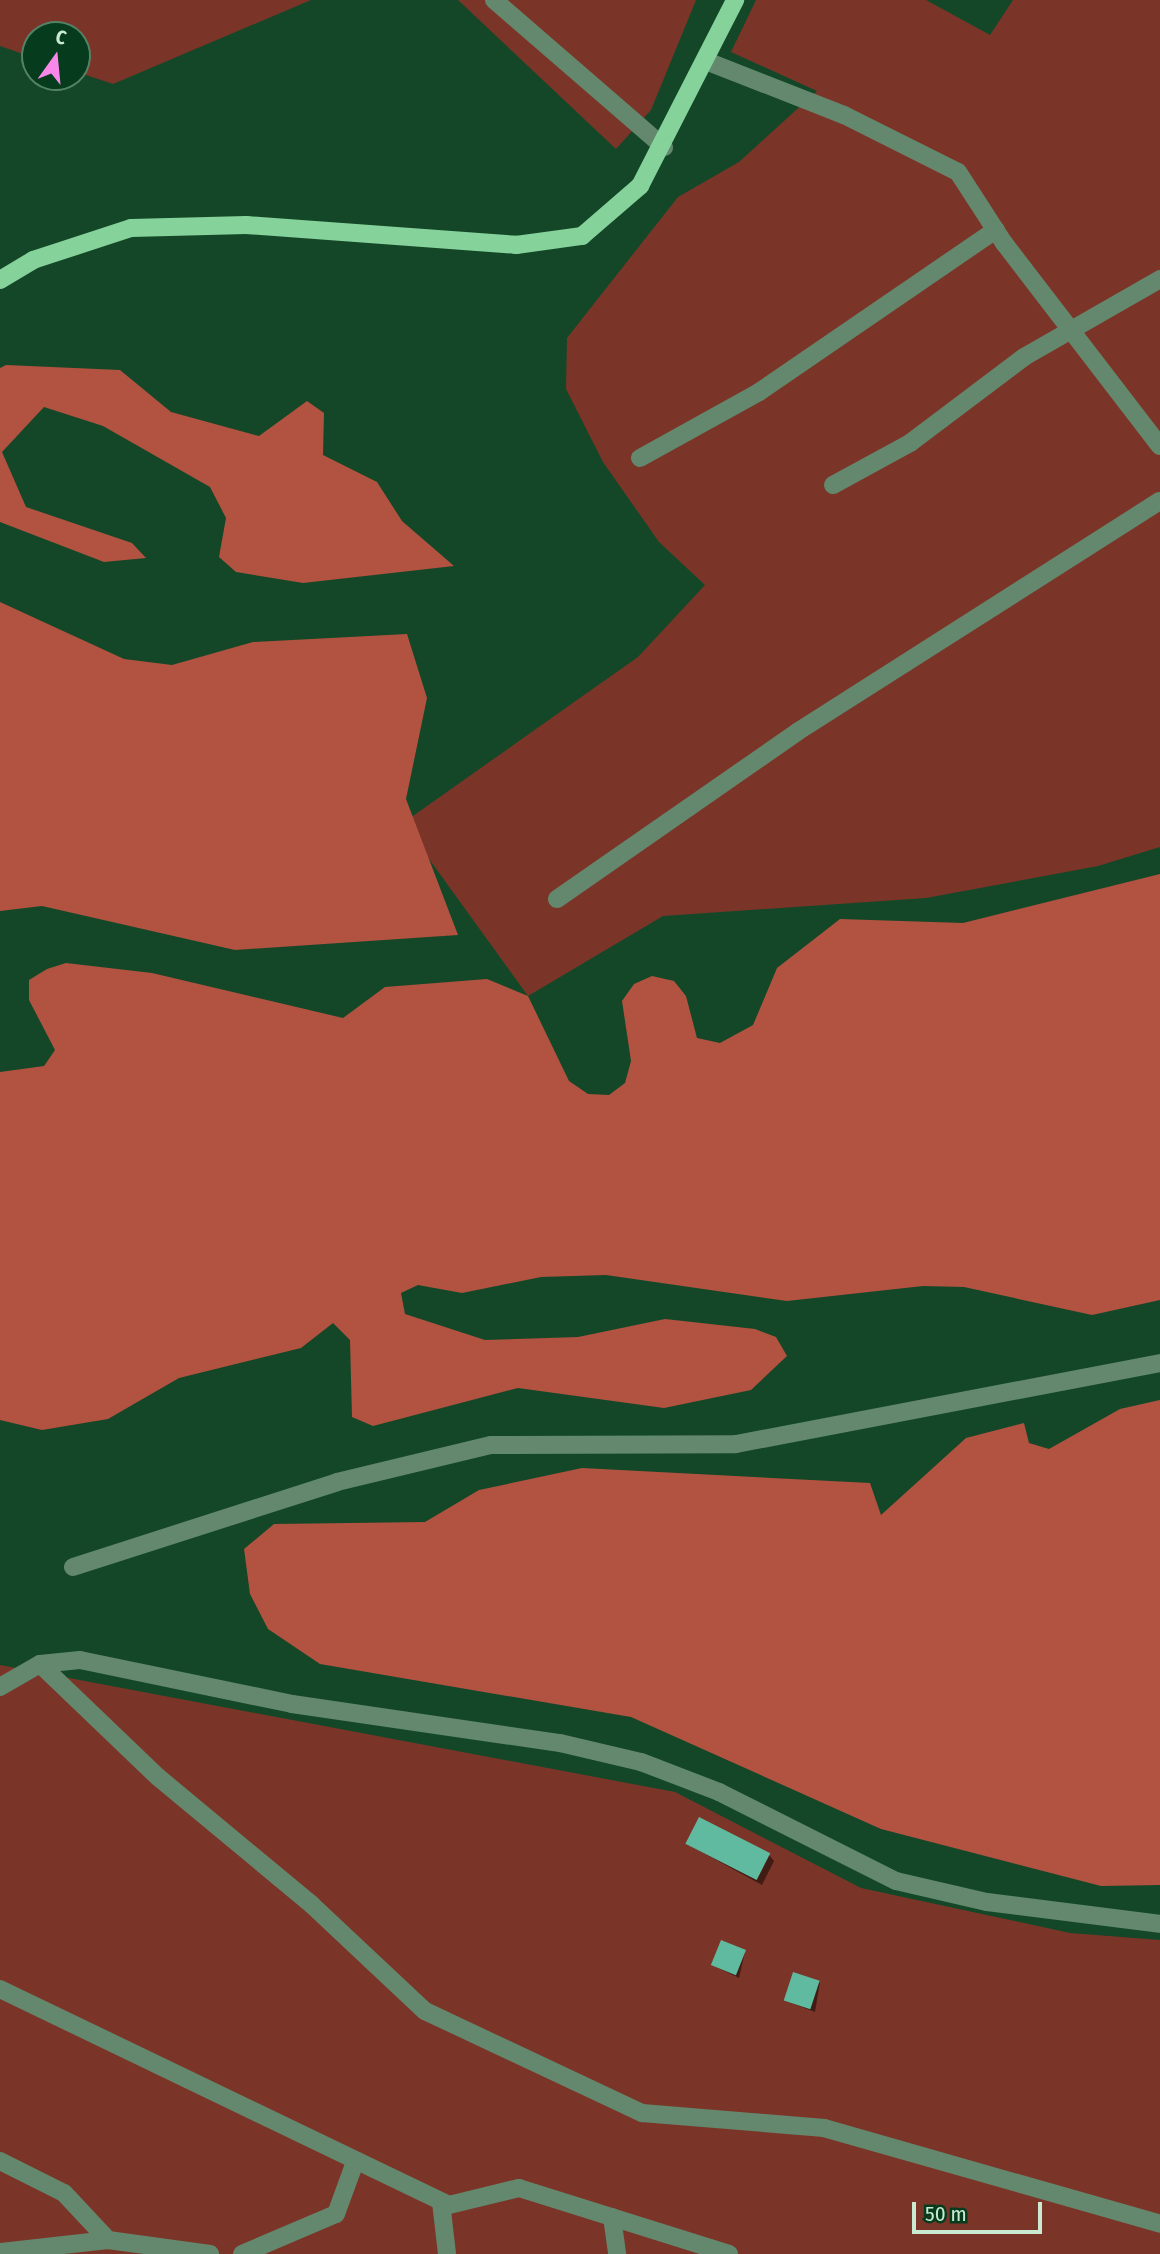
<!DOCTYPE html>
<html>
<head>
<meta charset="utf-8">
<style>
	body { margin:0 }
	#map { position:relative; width:1160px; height:2254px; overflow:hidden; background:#144727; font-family:"Fira Sans Condensed",sans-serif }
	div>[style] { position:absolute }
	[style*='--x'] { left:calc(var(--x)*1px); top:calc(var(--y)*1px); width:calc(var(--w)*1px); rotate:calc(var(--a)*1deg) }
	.green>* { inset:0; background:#7b3528 }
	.forest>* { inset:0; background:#b25240 }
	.shadow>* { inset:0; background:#0007 }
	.building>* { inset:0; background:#60baa0; transform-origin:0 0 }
	.minor>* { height:18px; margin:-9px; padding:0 9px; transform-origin:9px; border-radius:9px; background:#63886d }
	.major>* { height:18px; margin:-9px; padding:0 9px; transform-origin:9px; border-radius:9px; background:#85d29b }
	span { translate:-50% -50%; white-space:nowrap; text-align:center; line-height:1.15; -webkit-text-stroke:7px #063c1d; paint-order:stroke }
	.north { position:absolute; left:21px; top:21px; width:70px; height:70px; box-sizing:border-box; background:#063c1d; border:2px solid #548265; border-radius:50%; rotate:15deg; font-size:19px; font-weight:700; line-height:28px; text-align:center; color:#c9ead1 }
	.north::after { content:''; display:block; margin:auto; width:24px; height:32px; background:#f987e9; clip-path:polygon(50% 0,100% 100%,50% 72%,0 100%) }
	.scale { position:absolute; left:912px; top:2202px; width:130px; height:32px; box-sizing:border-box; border:4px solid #c9ead1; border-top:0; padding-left:9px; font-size:21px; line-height:24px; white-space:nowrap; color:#c9ead1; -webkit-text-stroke:5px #063c1d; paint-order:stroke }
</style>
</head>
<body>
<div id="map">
	<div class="green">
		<i style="clip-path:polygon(0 0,311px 0,113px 84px,77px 72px,77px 35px,35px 35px,35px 58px,0 46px)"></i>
		<i style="clip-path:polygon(458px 0,696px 0,651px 110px,616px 149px)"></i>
		<i style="clip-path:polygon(756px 0,926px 0,990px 35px,1013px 0,1160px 0,1160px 847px,1098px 866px,926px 898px,663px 916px,528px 996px,403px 823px,638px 657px,705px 585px,659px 542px,603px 462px,566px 389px,567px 338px,678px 197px,739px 162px,817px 91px,731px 52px)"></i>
		<i style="clip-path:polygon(0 1665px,675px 1792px,861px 1888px,1070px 1933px,1160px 1940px,1160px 2254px,0 2254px)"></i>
	</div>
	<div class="forest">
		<i style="clip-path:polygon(6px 365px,120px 370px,171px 412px,259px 436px,307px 401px,324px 413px,323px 455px,377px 482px,402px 521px,454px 566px,303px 583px,236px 572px,219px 557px,226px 518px,210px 487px,103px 426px,44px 407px,2px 452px,26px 507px,132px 543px,146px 558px,104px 562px,0 522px,0 368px)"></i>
		<i style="clip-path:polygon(0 602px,124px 659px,172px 665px,253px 642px,407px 634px,427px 698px,406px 799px,458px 935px,235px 950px,42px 906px,0 911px)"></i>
		<i style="clip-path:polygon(1160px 874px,1160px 1300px,1092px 1315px,964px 1287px,923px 1286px,787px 1301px,606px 1275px,541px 1277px,462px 1293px,418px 1285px,401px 1293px,405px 1314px,485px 1340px,578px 1337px,665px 1319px,755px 1329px,776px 1337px,787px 1356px,751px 1390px,664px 1408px,518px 1388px,373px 1426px,352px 1417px,350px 1340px,333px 1323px,301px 1348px,179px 1378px,108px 1419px,42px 1430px,0 1420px,0 1072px,44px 1066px,55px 1050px,29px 1000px,29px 980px,47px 969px,66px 963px,152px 973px,343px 1018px,385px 987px,487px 979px,528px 996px,569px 1081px,588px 1094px,609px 1095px,625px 1083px,631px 1061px,622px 1001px,634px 984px,652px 976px,674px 981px,686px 996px,697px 1038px,720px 1043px,753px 1025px,777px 968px,840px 919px,963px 923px)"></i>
		<i style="clip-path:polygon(1160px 1400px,1160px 1885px,1101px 1886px,881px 1829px,631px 1717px,320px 1664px,268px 1629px,250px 1594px,244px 1549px,274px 1524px,425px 1522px,479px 1490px,582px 1468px,870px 1483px,881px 1515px,966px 1438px,1024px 1423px,1029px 1443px,1049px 1449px,1120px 1409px)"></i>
	</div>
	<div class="shadow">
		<i style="clip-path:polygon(687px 1844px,769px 1855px,774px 1861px,762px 1885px)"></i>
		<i style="clip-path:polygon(745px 1952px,739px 1978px,712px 1965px)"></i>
		<i style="clip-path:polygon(820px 1982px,815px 2012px,786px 2001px)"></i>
	</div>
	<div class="building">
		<i style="left:699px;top:1817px;width:80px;height:30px;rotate:27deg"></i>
		<i style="left:721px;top:1940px;width:27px;height:27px;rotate:22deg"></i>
		<i style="left:793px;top:1972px;width:28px;height:30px;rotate:18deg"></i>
	</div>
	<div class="minor">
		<i style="--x:494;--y:0;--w:225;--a:40.9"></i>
		<i style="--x:706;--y:61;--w:148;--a:21.4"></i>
		<i style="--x:844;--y:115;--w:127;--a:26.6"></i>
		<i style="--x:958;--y:172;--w:85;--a:57.1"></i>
		<i style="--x:1004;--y:243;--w:256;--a:52.5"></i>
		<i style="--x:640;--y:458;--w:136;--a:-29"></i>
		<i style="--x:759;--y:392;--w:287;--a:-34.4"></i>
		<i style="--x:833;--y:485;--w:88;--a:-28.6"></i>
		<i style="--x:910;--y:443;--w:143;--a:-37"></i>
		<i style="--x:1024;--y:357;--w:157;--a:-29.8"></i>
		<i style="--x:557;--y:899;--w:292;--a:-34.8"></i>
		<i style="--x:797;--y:732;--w:430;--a:-32.5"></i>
		<i style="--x:73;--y:1567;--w:277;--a:-17.8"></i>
		<i style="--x:337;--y:1482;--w:158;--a:-13.5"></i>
		<i style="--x:491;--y:1445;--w:245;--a:-0.2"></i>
		<i style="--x:736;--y:1444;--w:432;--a:-10.8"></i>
		<i style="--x:40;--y:1664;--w:163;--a:43.8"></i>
		<i style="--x:158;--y:1777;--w:200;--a:39.7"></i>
		<i style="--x:312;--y:1905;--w:155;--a:43.2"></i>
		<i style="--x:425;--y:2011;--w:240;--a:25.2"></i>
		<i style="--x:642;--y:2113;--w:183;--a:4.7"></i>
		<i style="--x:824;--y:2128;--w:349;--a:15.9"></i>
		<i style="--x:0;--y:1687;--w:46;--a:-29.9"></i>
		<i style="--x:40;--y:1664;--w:40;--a:-5.7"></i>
		<i style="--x:80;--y:1660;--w:217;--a:11.7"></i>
		<i style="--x:292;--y:1704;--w:271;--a:8.3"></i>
		<i style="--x:560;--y:1743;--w:83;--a:13.2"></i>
		<i style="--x:641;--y:1762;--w:84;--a:21"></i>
		<i style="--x:719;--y:1792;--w:198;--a:26.7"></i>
		<i style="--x:896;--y:1881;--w:93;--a:13"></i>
		<i style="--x:987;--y:1902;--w:174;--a:7.2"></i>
		<i style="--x:0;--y:1989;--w:498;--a:25.7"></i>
		<i style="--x:449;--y:2205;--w:72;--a:-13.7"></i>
		<i style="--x:519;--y:2188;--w:220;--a:17.4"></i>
		<i style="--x:0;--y:2161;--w:72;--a:26.6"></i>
		<i style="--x:64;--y:2193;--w:64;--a:46.9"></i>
		<i style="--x:441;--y:2202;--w:52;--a:83.4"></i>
		<i style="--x:612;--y:2217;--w:37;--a:82"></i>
		<i style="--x:0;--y:2252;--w:109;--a:-6.3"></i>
		<i style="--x:108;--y:2240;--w:103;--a:7.8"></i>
		<i style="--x:242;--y:2254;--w:102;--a:-23.1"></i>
		<i style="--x:336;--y:2214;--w:55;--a:-69.9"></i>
	</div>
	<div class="major">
		<i style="--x:0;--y:280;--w:39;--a:-31"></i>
		<i style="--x:33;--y:260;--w:103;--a:-18.1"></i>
		<i style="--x:131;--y:228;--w:115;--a:-1.5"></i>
		<i style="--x:246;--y:225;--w:271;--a:4.2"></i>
		<i style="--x:516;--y:245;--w:67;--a:-7.8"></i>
		<i style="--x:582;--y:236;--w:77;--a:-40.8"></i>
		<i style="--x:640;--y:186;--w:209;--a:-62.9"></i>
	</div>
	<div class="north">С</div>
	<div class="scale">50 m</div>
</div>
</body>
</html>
